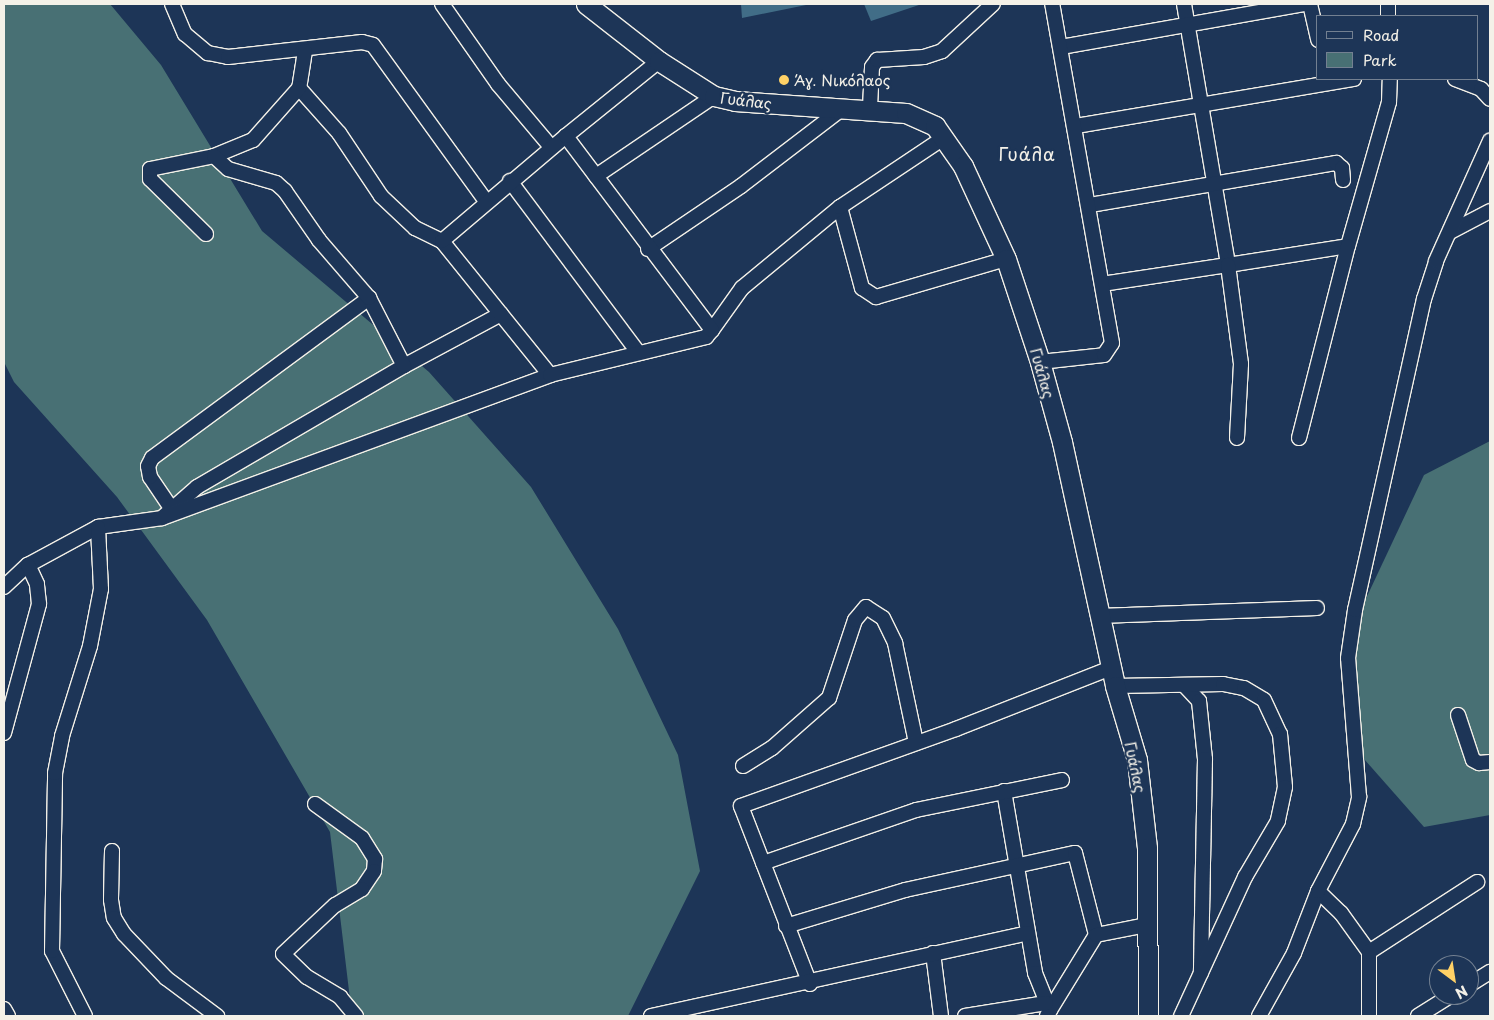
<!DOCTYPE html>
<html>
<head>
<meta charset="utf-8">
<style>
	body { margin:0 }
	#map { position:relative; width:1494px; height:1020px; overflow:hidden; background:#1d3557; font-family:"Playpen Sans",sans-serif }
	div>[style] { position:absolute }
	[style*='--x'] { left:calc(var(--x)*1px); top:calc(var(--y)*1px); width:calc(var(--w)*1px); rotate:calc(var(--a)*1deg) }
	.green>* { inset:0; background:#487074 }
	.water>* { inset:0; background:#416d87 }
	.roads { filter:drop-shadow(1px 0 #f4f1e8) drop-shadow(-1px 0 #f4f1e8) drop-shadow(0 1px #f4f1e8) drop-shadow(0 -1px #f4f1e8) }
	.street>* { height:14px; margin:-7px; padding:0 7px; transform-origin:7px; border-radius:7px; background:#1d3557 }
	.secondary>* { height:19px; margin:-9.5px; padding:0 9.5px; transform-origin:9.5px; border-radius:9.5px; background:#1d3557 }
	.dots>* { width:14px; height:14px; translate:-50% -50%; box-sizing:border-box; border:2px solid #1d3557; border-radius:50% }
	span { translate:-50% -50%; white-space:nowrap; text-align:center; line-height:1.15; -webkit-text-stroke:4.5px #1d3557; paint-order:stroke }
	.poi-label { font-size:15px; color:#f4f1e8 }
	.left { translate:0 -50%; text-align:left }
	.street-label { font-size:15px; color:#f4f1e8 }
	.quarter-label { font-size:18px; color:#f4f1e8; letter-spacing:1px }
	.frame { position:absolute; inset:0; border:5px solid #f4f1e8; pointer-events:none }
	.legend { position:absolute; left:1316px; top:15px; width:162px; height:65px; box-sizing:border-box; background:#1d3557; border:1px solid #738091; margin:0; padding:6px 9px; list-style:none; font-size:15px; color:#f4f1e8 }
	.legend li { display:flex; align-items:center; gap:10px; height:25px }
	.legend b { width:25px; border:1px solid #738091 }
	.north { position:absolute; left:1429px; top:955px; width:50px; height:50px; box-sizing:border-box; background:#1d3557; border:1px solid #738091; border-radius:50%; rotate:149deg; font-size:14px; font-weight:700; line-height:20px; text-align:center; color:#f4f1e8 }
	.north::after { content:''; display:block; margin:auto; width:18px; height:22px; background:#ffd166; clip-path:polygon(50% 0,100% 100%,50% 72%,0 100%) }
</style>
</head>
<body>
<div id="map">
	<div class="green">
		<i style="clip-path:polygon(4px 4px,110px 4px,161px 65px,262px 231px,429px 372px,531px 487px,618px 629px,678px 755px,700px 871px,628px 1016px,352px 1016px,330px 832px,207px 620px,117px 497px,14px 382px,4px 362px)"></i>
		<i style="clip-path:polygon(1490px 441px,1490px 815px,1424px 827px,1357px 751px,1354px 624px,1424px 475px)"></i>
	</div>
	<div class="water">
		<i style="clip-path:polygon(741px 4px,811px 4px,742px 18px)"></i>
		<i style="clip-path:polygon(864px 4px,922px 4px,871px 21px)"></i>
	</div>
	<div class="roads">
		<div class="street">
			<i style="--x:172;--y:4;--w:33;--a:67"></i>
			<i style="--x:185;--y:34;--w:30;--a:40"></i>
			<i style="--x:208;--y:53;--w:20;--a:11"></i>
			<i style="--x:228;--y:57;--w:135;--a:-6.4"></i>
			<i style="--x:362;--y:42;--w:11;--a:15"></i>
			<i style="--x:373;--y:45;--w:193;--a:54.1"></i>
			<i style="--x:442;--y:4;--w:98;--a:55"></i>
			<i style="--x:498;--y:84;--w:82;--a:49.9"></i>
			<i style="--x:1184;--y:4;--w:265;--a:80.4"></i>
			<i style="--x:1228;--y:265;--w:121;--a:-9"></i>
			<i style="--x:1348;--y:246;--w:150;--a:-74.1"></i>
			<i style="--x:1389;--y:102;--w:23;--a:-88"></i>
			<i style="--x:1310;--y:4;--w:37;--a:77"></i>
			<i style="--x:1388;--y:4;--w:12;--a:90"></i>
			<i style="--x:1061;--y:47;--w:248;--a:-10"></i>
			<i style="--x:305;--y:51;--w:37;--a:99"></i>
			<i style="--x:299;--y:88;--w:60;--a:48.4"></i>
			<i style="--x:339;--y:133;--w:76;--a:56.3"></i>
			<i style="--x:381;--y:196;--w:47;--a:43.3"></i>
			<i style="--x:415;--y:228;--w:30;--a:26"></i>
			<i style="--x:1455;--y:79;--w:28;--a:21"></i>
			<i style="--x:1481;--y:89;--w:13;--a:48"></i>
			<i style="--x:870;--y:107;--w:40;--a:-87.1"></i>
			<i style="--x:872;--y:67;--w:9;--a:-54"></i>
			<i style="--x:877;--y:60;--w:47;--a:-3.7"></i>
			<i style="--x:924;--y:57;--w:19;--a:-18"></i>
			<i style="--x:942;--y:51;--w:69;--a:-42.7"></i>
			<i style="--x:1076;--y:126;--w:282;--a:-9.6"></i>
			<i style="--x:596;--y:176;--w:143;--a:-34.1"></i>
			<i style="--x:510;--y:181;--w:214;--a:53.2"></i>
			<i style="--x:1090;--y:205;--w:250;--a:-9.7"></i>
			<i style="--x:1336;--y:163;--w:8;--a:40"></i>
			<i style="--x:1342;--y:168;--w:12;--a:85"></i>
			<i style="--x:840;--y:207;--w:84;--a:74.8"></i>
			<i style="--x:862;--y:288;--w:17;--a:33"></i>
			<i style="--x:876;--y:297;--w:135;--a:-16.3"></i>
			<i style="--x:1450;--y:232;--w:45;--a:-27.7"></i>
			<i style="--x:206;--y:234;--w:78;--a:-135.5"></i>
			<i style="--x:150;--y:179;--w:10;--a:-90"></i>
			<i style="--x:150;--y:169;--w:65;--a:-11.5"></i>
			<i style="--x:214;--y:156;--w:42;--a:-22.3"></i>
			<i style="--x:253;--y:140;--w:69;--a:-48.5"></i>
			<i style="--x:648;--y:249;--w:112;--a:-34.1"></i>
			<i style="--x:741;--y:186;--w:128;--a:-37.4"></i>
			<i style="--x:1102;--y:284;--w:127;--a:-8.6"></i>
			<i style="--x:1228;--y:265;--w:100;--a:82.5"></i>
			<i style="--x:1241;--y:364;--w:74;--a:93.1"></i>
			<i style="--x:712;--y:330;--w:52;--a:-54.5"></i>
			<i style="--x:742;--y:288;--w:127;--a:-39.6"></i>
			<i style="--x:840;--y:207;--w:126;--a:-33.7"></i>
			<i style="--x:1040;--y:362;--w:64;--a:-6.2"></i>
			<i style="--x:1104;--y:355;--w:14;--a:-56"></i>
			<i style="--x:1112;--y:343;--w:344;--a:-100"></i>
			<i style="--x:404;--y:366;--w:110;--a:-28.2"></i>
			<i style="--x:550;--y:375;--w:172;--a:-128.9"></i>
			<i style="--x:442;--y:241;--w:162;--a:-40.3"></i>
			<i style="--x:1299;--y:438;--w:198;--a:-75.7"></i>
			<i style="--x:171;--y:508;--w:37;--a:-124"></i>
			<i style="--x:150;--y:477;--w:11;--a:-100"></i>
			<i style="--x:148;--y:466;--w:9;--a:-63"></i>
			<i style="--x:152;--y:458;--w:270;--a:-36.4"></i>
			<i style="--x:164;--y:516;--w:44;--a:-41.3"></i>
			<i style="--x:197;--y:487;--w:240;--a:-30.3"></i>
			<i style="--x:404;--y:366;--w:76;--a:-117.2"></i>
			<i style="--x:369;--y:298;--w:77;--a:-130.8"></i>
			<i style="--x:319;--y:240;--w:60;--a:-124.8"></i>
			<i style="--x:285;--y:191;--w:12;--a:-138"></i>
			<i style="--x:276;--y:183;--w:50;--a:-163.7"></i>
			<i style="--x:228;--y:169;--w:19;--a:-137"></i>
			<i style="--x:4;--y:587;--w:33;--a:-43"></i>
			<i style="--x:28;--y:565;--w:80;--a:-28.5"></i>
			<i style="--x:98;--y:527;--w:65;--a:-8"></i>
			<i style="--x:162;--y:518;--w:414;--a:-20.2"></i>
			<i style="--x:550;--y:375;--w:161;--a:-13.7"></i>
			<i style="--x:706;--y:337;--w:9;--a:-49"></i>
			<i style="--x:712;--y:330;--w:243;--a:-127"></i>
			<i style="--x:566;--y:136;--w:119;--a:-38.9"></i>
			<i style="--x:1099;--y:616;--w:218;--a:-2.1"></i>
			<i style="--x:1184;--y:685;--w:22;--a:47"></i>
			<i style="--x:1199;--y:701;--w:58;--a:84.1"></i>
			<i style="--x:1205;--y:759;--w:214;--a:91.1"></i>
			<i style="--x:1115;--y:686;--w:108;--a:-1.1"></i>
			<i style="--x:1223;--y:684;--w:21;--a:11"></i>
			<i style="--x:1244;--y:688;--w:23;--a:31"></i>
			<i style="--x:1264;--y:700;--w:38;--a:65"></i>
			<i style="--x:1280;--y:734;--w:53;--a:84.6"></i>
			<i style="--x:1285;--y:787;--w:35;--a:102"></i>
			<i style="--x:1278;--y:821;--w:65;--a:120.5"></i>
			<i style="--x:1245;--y:877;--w:153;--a:114.7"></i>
			<i style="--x:1458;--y:715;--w:47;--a:71.6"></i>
			<i style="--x:1473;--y:760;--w:7;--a:27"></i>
			<i style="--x:1479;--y:763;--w:11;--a:-5"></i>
			<i style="--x:4;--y:733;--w:134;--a:-74.8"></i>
			<i style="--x:39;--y:604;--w:20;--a:-96"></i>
			<i style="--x:37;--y:584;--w:21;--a:-115"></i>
			<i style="--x:743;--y:766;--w:34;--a:-32"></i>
			<i style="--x:772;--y:748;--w:76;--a:-41.3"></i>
			<i style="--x:829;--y:698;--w:82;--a:-71.6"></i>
			<i style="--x:855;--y:620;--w:17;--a:-50"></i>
			<i style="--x:866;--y:607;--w:20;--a:33"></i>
			<i style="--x:883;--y:618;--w:28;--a:64"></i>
			<i style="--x:895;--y:643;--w:102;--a:78.1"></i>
			<i style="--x:1004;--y:791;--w:185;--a:80.3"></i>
			<i style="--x:1035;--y:973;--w:40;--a:68"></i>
			<i style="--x:1050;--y:1010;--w:7;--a:117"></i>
			<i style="--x:315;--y:804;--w:58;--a:35.9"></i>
			<i style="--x:362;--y:838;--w:25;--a:58"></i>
			<i style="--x:375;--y:859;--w:12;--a:95"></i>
			<i style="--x:374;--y:871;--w:22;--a:124"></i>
			<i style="--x:362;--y:889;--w:31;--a:149"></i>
			<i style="--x:335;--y:905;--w:71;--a:136.7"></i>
			<i style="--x:283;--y:954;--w:33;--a:44"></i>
			<i style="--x:307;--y:977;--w:39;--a:31"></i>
			<i style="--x:340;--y:997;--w:25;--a:50"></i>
			<i style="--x:112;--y:851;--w:49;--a:91.2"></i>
			<i style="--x:111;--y:900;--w:18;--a:81"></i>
			<i style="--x:114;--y:918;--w:19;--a:58"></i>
			<i style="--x:124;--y:934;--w:61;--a:46.3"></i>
			<i style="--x:166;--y:978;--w:64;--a:36.7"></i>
			<i style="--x:763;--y:863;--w:162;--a:-19.1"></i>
			<i style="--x:916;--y:810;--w:149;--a:-11.6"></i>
			<i style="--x:1318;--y:891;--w:32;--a:44"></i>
			<i style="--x:1341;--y:913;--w:48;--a:54.3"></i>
			<i style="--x:1369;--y:952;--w:64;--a:90"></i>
			<i style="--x:786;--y:926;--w:124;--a:-16.8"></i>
			<i style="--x:905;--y:890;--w:174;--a:-12.3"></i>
			<i style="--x:1075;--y:853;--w:85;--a:75.6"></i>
			<i style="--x:1369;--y:952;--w:129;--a:-32.9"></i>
			<i style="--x:933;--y:953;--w:64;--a:82.8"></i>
			<i style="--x:810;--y:984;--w:191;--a:-111.2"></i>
			<i style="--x:741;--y:806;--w:228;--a:-19.7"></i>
			<i style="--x:956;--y:729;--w:167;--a:-21.5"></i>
			<i style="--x:1469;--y:985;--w:25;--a:-32"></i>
			<i style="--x:4;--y:1009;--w:8;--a:60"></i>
			<i style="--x:1050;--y:1010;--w:88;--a:-58.5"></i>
			<i style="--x:1096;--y:935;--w:52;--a:-11.1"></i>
			<i style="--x:85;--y:1016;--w:73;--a:-116.9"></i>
			<i style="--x:52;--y:951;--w:178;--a:-89"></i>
			<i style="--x:55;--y:773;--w:38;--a:-79"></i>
			<i style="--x:62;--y:736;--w:94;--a:-72.7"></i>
			<i style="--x:90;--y:646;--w:58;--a:-79.1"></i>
			<i style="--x:101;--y:589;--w:62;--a:-92.8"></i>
			<i style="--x:651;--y:1016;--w:386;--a:-12.4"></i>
			<i style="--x:965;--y:1016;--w:82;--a:-9.1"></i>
			<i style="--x:1259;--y:1016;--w:72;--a:-60.9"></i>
			<i style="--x:1294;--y:953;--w:66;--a:-68.8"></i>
			<i style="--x:1318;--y:891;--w:76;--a:-62.4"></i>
			<i style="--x:1353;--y:824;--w:28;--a:-77"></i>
			<i style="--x:1359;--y:797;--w:139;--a:-94.5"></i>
			<i style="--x:1348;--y:658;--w:49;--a:-81.7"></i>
			<i style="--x:1355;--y:610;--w:319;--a:-77.5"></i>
			<i style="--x:1424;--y:299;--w:40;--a:-72"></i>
			<i style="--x:1436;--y:261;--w:132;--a:-65.8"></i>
			<i style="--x:1418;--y:1016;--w:40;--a:-32"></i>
		</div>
		<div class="secondary">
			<i style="--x:586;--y:4;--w:93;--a:38"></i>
			<i style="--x:659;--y:61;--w:65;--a:32.5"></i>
			<i style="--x:714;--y:96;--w:22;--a:13"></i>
			<i style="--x:735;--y:101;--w:171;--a:4"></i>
			<i style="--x:906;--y:113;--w:32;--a:24"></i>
			<i style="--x:935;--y:126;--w:49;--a:55"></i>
			<i style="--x:963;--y:166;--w:102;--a:65.2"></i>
			<i style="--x:1006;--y:259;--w:108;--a:71.7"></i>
			<i style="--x:1040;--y:362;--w:83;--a:74.6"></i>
			<i style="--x:1062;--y:442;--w:250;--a:77.7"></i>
			<i style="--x:1115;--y:686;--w:77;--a:73.4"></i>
			<i style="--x:1137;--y:760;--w:89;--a:83.5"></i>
			<i style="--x:1147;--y:848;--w:168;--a:89.7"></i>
		</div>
	</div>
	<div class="dots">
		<i style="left:784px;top:80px;background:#ffd166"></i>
	</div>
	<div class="poi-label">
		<span class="left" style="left:794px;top:80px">Άγ. Νικόλαος</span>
	</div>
	<div class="street-label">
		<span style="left:746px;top:100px;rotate:7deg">Γυάλας</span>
		<span style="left:1043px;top:373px;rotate:74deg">Γυάλας</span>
		<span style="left:1136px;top:767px;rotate:78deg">Γυάλας</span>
	</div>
	<div class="quarter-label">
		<span style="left:1027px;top:154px">Γυάλα</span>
	</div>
	<div class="frame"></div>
	<ul class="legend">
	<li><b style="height:6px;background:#1d3557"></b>Road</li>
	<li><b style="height:14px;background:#487074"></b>Park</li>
	</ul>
	<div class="north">N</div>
</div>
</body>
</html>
